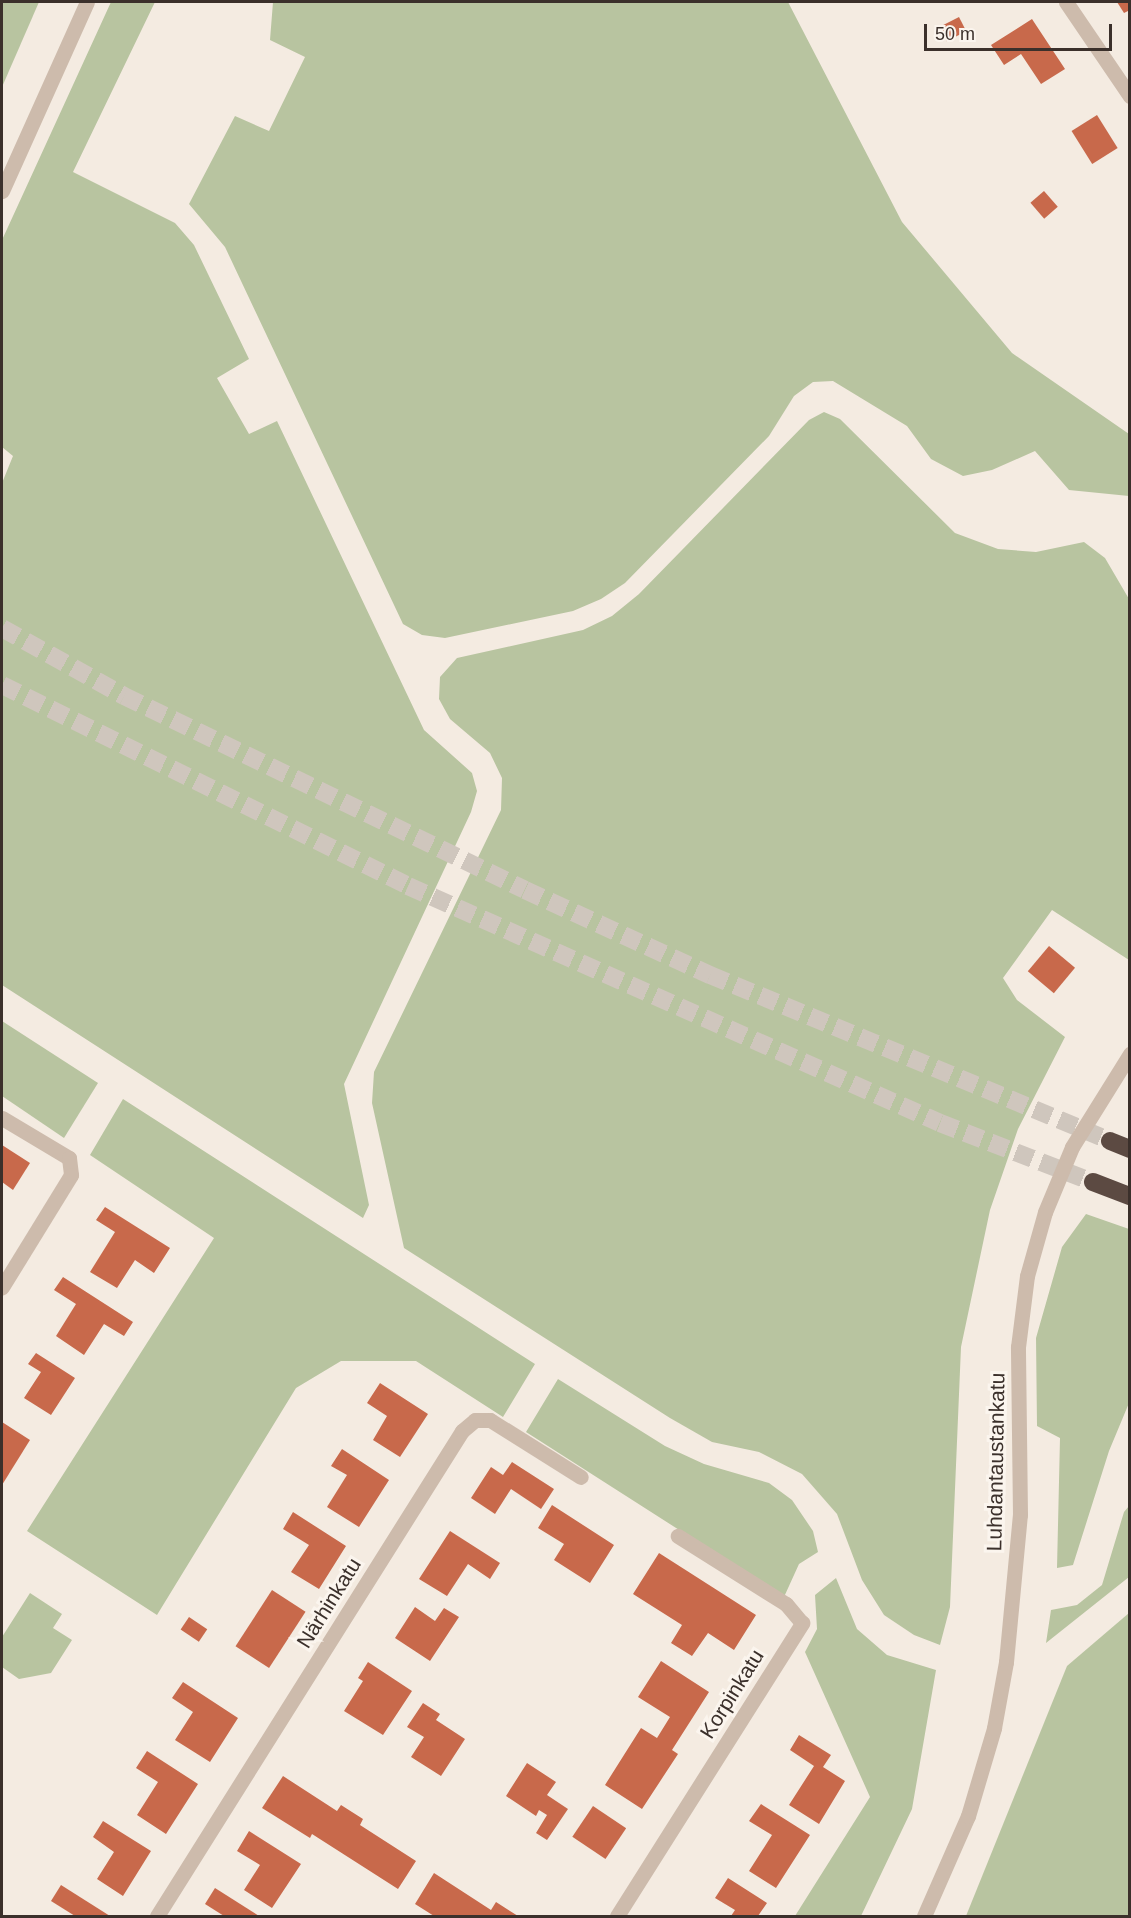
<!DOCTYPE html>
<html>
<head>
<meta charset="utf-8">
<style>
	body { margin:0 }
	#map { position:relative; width:1131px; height:1918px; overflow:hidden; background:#f4ebe1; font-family:Arial,sans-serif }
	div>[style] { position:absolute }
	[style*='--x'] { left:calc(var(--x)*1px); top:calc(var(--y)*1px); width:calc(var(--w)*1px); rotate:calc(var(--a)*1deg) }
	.green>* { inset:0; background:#b8c4a0 }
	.building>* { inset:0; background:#c8694b; transform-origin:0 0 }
	.highway-tunnel>* { height:18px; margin-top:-9px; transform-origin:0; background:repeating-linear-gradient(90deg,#cfc6bd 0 18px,transparent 0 27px) }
	.minor>* { height:15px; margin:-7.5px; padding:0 7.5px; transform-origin:7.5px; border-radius:7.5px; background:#cdbbac }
	.highway>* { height:18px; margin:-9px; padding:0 9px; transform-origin:9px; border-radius:9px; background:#5c4a42 }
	span { translate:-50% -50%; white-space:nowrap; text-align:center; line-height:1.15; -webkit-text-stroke:6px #fbf5ee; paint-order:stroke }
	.street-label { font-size:21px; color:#3b302b }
	.frame { position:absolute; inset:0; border:3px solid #3b302b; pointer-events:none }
	.scale { position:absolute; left:924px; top:24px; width:188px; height:27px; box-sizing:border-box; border:3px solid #3b302b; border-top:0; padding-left:8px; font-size:18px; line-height:21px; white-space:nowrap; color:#3b302b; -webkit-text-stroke:4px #fbf5ee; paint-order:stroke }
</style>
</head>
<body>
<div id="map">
	<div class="green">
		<i style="clip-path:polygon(2px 2px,39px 2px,2px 87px)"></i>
		<i style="clip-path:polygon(111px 2px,155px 2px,73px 172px,175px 223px,194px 245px,249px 359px,217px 378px,249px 434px,277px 421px,424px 730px,472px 773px,477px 791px,471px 812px,344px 1084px,369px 1205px,363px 1218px,2px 985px,2px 483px,13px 456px,2px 447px,2px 240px)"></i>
		<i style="clip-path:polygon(273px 2px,788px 2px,902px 222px,1012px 353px,1129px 434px,1129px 496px,1069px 490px,1035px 451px,992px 470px,963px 476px,931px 459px,907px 426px,833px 381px,813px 382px,794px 396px,769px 436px,625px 583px,601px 599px,573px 611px,445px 638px,422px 635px,403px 624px,225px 247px,189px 204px,235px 116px,269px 131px,305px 57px,270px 40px)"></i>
		<i style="clip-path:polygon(824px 412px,840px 419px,955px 533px,998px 549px,1036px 552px,1084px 542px,1105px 558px,1129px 599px,1129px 960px,1052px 910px,1003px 978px,1017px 1000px,1065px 1037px,1018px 1129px,990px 1210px,961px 1347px,950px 1607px,940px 1645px,914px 1635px,884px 1615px,862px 1580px,837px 1514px,802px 1474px,759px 1452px,712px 1442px,670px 1418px,404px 1248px,372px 1103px,374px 1072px,501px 810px,502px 778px,490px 753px,450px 719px,439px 699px,440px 677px,457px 658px,583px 630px,612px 616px,639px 594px,809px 420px)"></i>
		<i style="clip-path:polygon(2px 1021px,98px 1083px,64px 1138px,2px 1096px)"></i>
		<i style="clip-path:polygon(123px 1099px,535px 1364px,503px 1417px,416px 1361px,341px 1361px,296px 1388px,157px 1615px,27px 1531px,214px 1238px,90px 1155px)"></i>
		<i style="clip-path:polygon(1086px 1214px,1129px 1229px,1129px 1403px,1109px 1451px,1073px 1565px,1057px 1568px,1060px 1438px,1037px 1426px,1036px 1338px,1062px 1247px)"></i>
		<i style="clip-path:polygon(558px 1379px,665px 1446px,704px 1464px,769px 1483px,792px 1500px,813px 1531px,818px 1552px,799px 1564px,784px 1597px,526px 1432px)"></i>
		<i style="clip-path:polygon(1129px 1506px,1129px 1577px,1046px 1643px,1051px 1610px,1077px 1605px,1102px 1585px,1124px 1512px)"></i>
		<i style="clip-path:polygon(836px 1578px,857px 1629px,887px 1655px,936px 1670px,912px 1809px,861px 1916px,795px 1916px,870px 1797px,805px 1652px,817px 1629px,815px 1595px)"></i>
		<i style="clip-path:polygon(30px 1593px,62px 1614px,53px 1628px,72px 1640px,51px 1673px,19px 1679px,2px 1667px,2px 1637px)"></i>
		<i style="clip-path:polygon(1129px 1613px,1129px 1916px,966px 1916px,1067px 1666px)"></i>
	</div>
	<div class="building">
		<i style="clip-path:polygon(1117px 2px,1130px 2px,1130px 10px,1124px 13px)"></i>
		<i style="left:959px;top:17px;width:16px;height:22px;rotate:63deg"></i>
		<i style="clip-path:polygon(1032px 19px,1065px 69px,1041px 84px,1021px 54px,1004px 65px,991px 45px)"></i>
		<i style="left:1097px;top:115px;width:39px;height:30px;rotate:58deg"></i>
		<i style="left:1044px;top:191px;width:21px;height:18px;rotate:49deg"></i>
		<i style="left:1049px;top:946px;width:34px;height:33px;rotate:40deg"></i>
		<i style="clip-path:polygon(2px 1145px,30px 1163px,13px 1190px,2px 1182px)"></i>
		<i style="clip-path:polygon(105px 1207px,170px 1248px,154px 1273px,135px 1260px,117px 1288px,90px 1272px,115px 1232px,96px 1220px)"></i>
		<i style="clip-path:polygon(63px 1277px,133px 1322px,124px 1336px,104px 1324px,84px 1355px,56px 1336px,76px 1304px,54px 1290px)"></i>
		<i style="clip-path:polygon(36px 1353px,75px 1378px,51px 1415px,24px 1398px,41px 1372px,28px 1364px)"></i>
		<i style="clip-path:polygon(380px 1383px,428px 1414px,400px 1457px,373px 1440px,387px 1416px,367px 1403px)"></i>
		<i style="clip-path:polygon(2px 1422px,30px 1440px,2px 1485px)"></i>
		<i style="clip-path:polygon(342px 1449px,389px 1480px,359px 1527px,327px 1507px,347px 1475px,331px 1466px)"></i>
		<i style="clip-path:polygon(512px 1462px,554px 1489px,541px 1509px,511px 1489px,495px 1514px,471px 1498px,491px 1467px,503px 1475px)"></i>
		<i style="clip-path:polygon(552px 1505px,614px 1545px,590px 1583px,554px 1560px,564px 1544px,538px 1528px)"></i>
		<i style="clip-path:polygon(293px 1512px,346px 1546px,319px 1589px,291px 1572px,309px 1545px,283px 1529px)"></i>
		<i style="clip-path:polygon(450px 1531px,500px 1563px,490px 1579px,468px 1564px,447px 1596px,419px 1579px)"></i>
		<i style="clip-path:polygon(659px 1553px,756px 1615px,734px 1650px,708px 1633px,692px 1656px,671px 1643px,682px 1625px,633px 1594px)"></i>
		<i style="left:272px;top:1590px;width:40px;height:67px;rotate:33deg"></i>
		<i style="clip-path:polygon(415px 1607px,435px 1621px,444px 1608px,459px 1617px,430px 1661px,395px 1638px)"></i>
		<i style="left:189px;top:1617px;width:22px;height:15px;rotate:34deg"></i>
		<i style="clip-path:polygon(661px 1661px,709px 1692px,672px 1750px,678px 1754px,642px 1809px,605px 1785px,641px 1728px,657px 1738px,670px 1717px,638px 1697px)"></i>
		<i style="clip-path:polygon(368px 1662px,412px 1691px,383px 1735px,344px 1711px,363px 1681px,358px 1678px)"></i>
		<i style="clip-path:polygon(183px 1682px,238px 1718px,210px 1762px,175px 1740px,193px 1712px,172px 1698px)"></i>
		<i style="clip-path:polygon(423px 1703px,440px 1714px,436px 1720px,465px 1739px,441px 1776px,411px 1757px,424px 1737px,407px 1727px)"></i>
		<i style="clip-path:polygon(799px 1735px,831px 1755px,823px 1767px,845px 1781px,819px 1824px,789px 1805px,814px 1766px,790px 1750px)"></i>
		<i style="clip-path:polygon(147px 1751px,198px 1784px,166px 1834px,137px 1815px,158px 1782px,136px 1768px)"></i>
		<i style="clip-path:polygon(527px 1763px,556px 1782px,547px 1795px,568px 1809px,547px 1840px,536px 1833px,547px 1815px,539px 1810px,536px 1816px,506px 1796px)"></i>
		<i style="clip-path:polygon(283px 1776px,337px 1811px,341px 1805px,363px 1819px,360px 1825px,416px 1861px,398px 1889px,312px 1834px,310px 1838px,262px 1808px)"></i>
		<i style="clip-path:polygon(761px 1804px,810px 1835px,776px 1888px,749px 1871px,772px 1835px,749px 1821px)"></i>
		<i style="left:593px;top:1806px;width:40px;height:37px;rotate:34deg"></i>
		<i style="clip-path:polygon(103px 1821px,151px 1851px,123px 1896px,97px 1879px,114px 1852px,93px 1837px)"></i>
		<i style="clip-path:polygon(249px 1831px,301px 1864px,272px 1908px,244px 1890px,260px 1865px,237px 1851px)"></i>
		<i style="clip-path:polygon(434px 1873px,491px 1910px,496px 1902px,518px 1916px,434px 1916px,415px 1904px)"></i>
		<i style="clip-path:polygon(728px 1878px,767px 1903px,758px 1916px,731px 1916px,735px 1910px,715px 1898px)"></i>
		<i style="clip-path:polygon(61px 1885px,110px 1916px,75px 1916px,51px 1901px)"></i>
		<i style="clip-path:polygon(215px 1888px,259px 1916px,224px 1916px,205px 1904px)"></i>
	</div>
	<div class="highway-tunnel">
		<i style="--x:2;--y:628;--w:140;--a:29.1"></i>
		<i style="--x:124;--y:696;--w:445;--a:25.8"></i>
		<i style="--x:525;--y:890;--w:204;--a:24.7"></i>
		<i style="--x:710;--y:975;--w:433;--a:22.5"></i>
		<i style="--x:2;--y:685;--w:453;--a:26.3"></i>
		<i style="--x:408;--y:886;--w:582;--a:24.01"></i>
		<i style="--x:940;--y:1123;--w:164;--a:21.1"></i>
	</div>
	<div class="minor">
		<i style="--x:1066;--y:2;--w:114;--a:55.8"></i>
		<i style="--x:2;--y:191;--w:207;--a:-65.8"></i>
		<i style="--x:2;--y:1118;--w:78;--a:30.8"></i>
		<i style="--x:69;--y:1158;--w:17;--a:83"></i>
		<i style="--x:71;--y:1175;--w:132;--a:121.6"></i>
		<i style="--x:157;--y:1916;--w:573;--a:-57.84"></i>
		<i style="--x:462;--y:1431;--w:17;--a:-40"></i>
		<i style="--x:475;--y:1420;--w:15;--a:0"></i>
		<i style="--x:490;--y:1420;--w:107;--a:32.1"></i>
		<i style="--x:617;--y:1916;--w:347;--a:-57.7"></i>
		<i style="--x:802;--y:1623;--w:25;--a:-130"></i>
		<i style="--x:786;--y:1604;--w:128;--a:-147.8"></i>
		<i style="--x:924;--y:1916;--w:109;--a:-66.3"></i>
		<i style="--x:968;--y:1816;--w:92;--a:-73.5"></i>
		<i style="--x:994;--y:1728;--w:67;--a:-79.7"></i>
		<i style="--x:1006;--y:1662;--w:148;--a:-84.6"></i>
		<i style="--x:1020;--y:1515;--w:168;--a:-90.7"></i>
		<i style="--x:1018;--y:1347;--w:72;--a:-82.8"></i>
		<i style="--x:1027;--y:1276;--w:66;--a:-74.3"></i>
		<i style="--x:1045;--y:1212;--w:70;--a:-67.4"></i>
		<i style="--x:1072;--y:1147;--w:110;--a:-58.1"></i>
	</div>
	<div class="highway">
		<i style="--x:1110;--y:1141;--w:22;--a:22"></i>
		<i style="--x:1093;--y:1182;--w:40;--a:21"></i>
	</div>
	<div class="street-label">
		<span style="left:996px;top:1462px;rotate:-89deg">Luhdantaustankatu</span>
		<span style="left:329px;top:1603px;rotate:-58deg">Närhinkatu</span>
		<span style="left:732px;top:1694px;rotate:-58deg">Korpinkatu</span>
	</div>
	<div class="frame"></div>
	<div class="scale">50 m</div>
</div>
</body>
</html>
